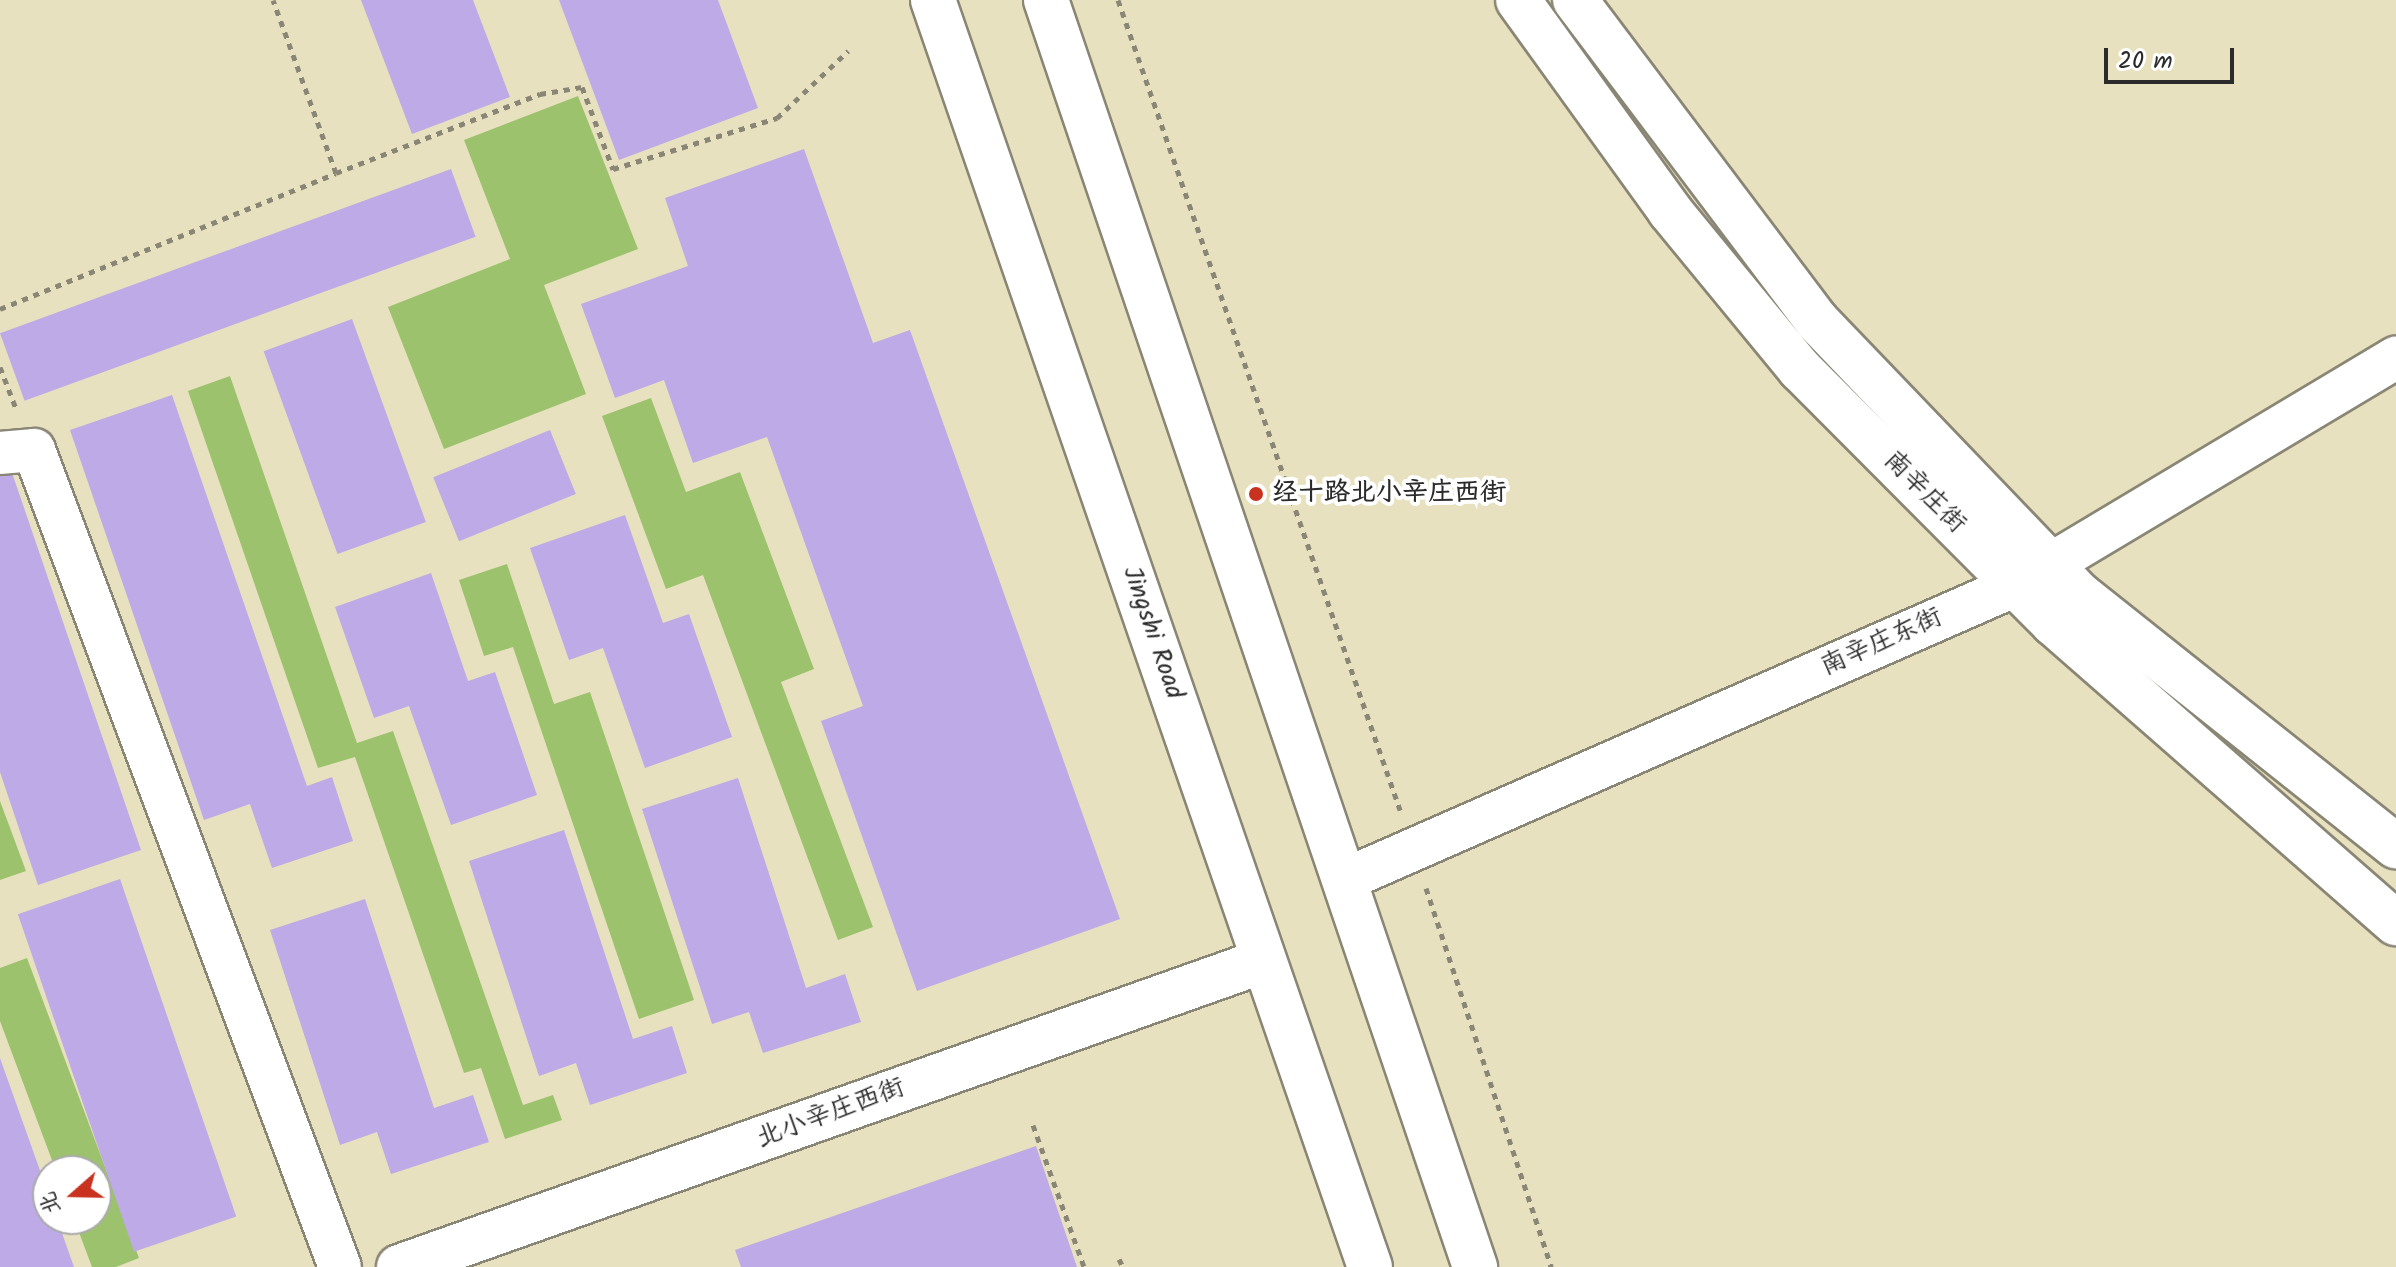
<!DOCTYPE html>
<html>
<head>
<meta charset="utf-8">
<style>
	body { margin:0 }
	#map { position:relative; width:2396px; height:1267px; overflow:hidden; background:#e8e1bf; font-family:Kalam,"LXGW WenKai TC",sans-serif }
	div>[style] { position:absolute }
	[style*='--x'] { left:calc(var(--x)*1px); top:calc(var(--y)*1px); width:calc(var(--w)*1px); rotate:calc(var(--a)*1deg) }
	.green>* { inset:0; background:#9cc26d }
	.building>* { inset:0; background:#bdaae6; transform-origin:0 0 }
	.path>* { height:5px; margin-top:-2.5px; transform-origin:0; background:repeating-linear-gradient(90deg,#8a8675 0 6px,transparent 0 12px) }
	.roads { filter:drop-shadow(2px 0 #8a8675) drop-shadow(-2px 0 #8a8675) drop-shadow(0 2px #8a8675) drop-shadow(0 -2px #8a8675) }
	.minor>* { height:42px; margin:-21px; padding:0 21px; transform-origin:21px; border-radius:21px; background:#fff }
	.major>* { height:44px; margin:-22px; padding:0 22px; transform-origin:22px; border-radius:22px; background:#fff }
	.highway>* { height:44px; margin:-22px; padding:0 22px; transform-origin:22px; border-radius:22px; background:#fff }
	.dots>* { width:22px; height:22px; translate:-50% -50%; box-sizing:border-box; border:4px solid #fff; border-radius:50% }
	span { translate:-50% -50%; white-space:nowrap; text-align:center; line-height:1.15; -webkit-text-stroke:8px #fff; paint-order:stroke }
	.street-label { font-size:26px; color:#2b2b2b }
	.poi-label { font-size:26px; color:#2b2b2b; font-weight:700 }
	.left { translate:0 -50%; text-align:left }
	.north { position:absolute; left:32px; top:1155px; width:80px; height:80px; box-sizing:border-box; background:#fff; border:2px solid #aaa; border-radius:50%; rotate:250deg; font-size:22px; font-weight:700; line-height:32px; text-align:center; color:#2b2b2b }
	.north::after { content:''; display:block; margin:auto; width:28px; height:36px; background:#c8321e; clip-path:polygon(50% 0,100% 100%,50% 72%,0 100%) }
	.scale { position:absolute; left:2104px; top:48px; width:130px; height:36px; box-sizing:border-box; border:4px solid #2b2b2b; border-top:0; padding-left:10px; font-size:24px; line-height:28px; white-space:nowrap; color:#2b2b2b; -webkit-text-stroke:6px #fff; paint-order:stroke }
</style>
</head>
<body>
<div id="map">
	<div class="green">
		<i style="clip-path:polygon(578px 96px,638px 249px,544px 285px,586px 394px,444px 449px,388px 307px,510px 259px,464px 140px)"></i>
		<i style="clip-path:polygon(230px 376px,357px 743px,393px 731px,523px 1105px,553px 1095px,562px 1120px,505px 1139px,481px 1068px,464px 1073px,355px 757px,318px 768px,188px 391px)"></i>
		<i style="clip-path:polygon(651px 398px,686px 492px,740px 472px,814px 669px,781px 682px,873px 927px,838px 940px,703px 575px,666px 589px,602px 416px)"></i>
		<i style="clip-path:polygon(507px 564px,554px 704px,590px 692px,694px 1000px,639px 1019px,513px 647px,484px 656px,459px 580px)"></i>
		<i style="clip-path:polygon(0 801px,26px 871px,0 880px)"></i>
		<i style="clip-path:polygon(27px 958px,139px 1258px,116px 1267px,92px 1267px,74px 1219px,96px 1219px,96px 1171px,56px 1171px,0 1021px,0 968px)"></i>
	</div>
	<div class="building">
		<i style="clip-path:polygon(361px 0,473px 0,510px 97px,412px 134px)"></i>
		<i style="clip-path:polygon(559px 0,718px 0,758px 108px,619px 160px)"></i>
		<i style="clip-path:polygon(804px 149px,873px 343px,910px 330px,1120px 919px,917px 991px,821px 721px,863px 706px,767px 437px,693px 463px,664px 380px,615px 398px,581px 304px,688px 266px,665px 198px)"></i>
		<i style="left:451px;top:169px;width:72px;height:480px;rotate:70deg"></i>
		<i style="left:352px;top:319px;width:216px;height:94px;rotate:70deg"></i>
		<i style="clip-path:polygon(172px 395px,307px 786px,332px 777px,353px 841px,272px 868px,250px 804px,204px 820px,70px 430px)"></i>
		<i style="left:550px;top:430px;width:69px;height:126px;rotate:68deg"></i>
		<i style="clip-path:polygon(8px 461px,141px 850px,38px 885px,0 772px,0 463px)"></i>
		<i style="clip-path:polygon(625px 515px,663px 623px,689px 614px,732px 737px,645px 768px,603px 648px,569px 660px,530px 548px)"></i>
		<i style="clip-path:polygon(431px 573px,468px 681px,495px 672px,537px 795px,451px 825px,409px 706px,374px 718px,335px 607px)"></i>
		<i style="clip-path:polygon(738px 778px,806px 988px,845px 974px,861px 1022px,763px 1053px,749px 1012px,712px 1024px,642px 809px)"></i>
		<i style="clip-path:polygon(564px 830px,633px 1039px,672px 1026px,687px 1073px,590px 1105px,576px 1063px,539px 1076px,469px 861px)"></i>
		<i style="left:120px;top:879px;width:357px;height:108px;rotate:71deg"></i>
		<i style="clip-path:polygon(365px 899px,434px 1108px,473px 1095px,489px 1142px,391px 1174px,377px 1132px,340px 1145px,270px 930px)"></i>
		<i style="clip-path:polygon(0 1058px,48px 1193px,48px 1219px,57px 1219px,74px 1267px,0 1267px)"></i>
		<i style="clip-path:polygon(1036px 1146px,1077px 1267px,741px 1267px,735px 1250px)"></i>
	</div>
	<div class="path">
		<i style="--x:1118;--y:0;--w:858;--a:70.8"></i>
		<i style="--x:336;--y:173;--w:219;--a:-21.2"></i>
		<i style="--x:540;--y:94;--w:43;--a:-9.5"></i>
		<i style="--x:582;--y:87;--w:88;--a:69.3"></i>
		<i style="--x:613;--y:169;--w:172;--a:-17.3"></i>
		<i style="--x:777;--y:118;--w:98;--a:-43.3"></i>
		<i style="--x:0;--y:309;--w:362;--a:-22"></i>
		<i style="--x:336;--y:173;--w:184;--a:-110"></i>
		<i style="--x:0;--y:367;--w:47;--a:68.9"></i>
		<i style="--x:1426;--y:888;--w:399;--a:71.7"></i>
		<i style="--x:1033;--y:1125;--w:151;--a:70.2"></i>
		<i style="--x:1119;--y:1259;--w:9;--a:63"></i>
	</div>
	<div class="roads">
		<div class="minor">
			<i style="--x:0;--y:453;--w:34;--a:-5"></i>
			<i style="--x:34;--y:450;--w:872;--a:69.47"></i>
			<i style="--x:1344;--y:880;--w:734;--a:-23.7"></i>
			<i style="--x:2016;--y:585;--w:443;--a:-30.9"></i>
		</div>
		<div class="major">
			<i style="--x:1518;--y:0;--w:260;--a:54.2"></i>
			<i style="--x:1670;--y:211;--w:205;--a:50.6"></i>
			<i style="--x:1800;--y:369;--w:359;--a:45.1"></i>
			<i style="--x:2053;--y:623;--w:456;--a:41.2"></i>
			<i style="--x:1575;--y:0;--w:402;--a:53"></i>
			<i style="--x:1817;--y:321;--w:380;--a:46.2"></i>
			<i style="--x:2080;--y:595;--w:404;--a:38.5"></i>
			<i style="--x:399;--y:1267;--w:917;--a:-19.5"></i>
		</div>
		<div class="highway">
			<i style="--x:933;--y:0;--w:1340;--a:70.97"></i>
			<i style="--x:1046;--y:0;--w:1338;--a:71.29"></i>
		</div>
	</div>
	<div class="dots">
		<i style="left:1256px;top:494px;background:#c8321e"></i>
	</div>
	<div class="street-label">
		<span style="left:1924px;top:493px;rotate:45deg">南辛庄街</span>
		<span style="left:1152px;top:633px;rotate:71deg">Jingshi Road</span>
		<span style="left:1882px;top:643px;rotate:-24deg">南辛庄东街</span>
		<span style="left:831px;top:1114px;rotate:-20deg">北小辛庄西街</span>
	</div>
	<div class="poi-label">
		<span class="left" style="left:1272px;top:494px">经十路北小辛庄西街</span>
	</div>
	<div class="north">北</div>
	<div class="scale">20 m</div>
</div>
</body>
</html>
